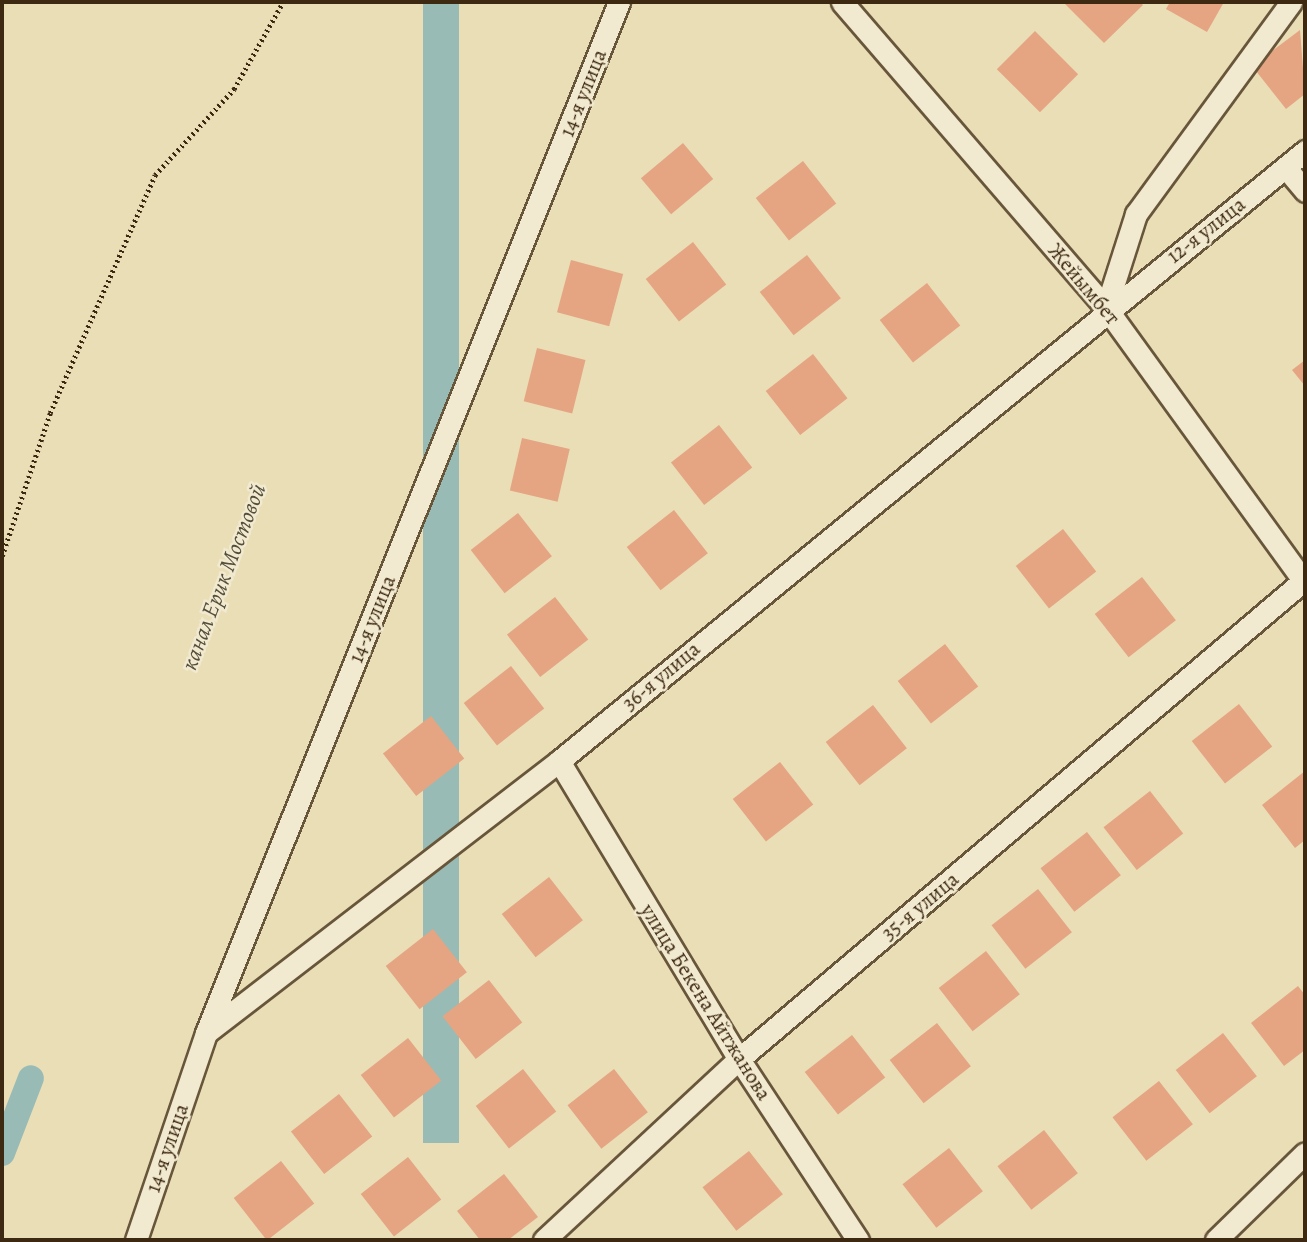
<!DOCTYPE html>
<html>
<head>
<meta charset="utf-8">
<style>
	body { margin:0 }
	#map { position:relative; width:1307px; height:1242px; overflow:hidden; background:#eadeb7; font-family:Alegreya,serif }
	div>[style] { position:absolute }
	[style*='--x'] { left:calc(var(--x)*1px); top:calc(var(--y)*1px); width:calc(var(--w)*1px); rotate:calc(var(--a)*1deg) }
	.water>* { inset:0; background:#99bbb5; transform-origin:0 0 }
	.canal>* { height:26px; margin:-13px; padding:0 13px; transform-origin:13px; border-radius:13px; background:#99bbb5 }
	.building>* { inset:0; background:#e5a582; transform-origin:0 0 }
	.path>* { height:4.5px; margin-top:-2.25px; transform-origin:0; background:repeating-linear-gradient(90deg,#3d2811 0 2px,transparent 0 5.5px) }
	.roads { filter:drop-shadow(2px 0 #68563a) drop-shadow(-2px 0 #68563a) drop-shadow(0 2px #68563a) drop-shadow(0 -2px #68563a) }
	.minor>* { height:21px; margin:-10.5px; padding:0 10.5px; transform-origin:10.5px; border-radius:10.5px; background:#f1ead0 }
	span { translate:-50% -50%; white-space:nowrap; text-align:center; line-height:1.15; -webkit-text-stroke:5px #f1ead0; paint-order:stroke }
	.street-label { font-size:21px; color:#3d2811 }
	.water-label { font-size:23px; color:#544d3a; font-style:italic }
	.frame { position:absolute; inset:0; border:4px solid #3d2811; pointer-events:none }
</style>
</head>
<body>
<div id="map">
	<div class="water">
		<i style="left:423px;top:2px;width:36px;height:1141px"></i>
	</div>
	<div class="canal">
		<i style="--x:2;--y:1153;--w:80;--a:-68.9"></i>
	</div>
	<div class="building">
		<i style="clip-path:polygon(1063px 2px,1140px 2px,1143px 5px,1104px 43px)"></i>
		<i style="clip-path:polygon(1170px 2px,1224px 2px,1207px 32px,1166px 9px)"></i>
		<i style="clip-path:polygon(1300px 30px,1305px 94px,1286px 109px,1252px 66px)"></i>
		<i style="left:1035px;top:31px;width:61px;height:54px;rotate:45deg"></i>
		<i style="left:683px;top:143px;width:47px;height:55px;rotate:50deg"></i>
		<i style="left:803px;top:161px;width:54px;height:60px;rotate:52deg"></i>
		<i style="left:693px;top:242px;width:54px;height:60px;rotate:52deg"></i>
		<i style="left:807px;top:255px;width:55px;height:60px;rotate:52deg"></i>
		<i style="left:571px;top:260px;width:54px;height:54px;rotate:15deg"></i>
		<i style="left:927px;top:283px;width:54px;height:60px;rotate:52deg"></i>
		<i style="left:537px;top:348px;width:50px;height:55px;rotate:14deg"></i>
		<i style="left:813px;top:354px;width:56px;height:60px;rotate:52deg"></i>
		<i style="clip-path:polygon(1305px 360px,1305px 386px,1292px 370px)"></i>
		<i style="left:719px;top:425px;width:54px;height:61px;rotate:52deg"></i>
		<i style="left:522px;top:438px;width:49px;height:54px;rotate:13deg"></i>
		<i style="left:674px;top:510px;width:55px;height:60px;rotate:52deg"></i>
		<i style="left:518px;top:513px;width:55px;height:60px;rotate:52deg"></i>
		<i style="left:1063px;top:529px;width:54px;height:60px;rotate:52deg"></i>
		<i style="left:1142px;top:577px;width:55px;height:60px;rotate:52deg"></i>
		<i style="left:555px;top:597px;width:54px;height:61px;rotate:52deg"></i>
		<i style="left:945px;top:644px;width:54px;height:60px;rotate:52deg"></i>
		<i style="left:511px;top:666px;width:54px;height:60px;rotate:52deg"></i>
		<i style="left:1239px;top:704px;width:54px;height:60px;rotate:52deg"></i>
		<i style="left:873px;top:705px;width:55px;height:60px;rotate:52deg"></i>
		<i style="left:431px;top:716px;width:54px;height:61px;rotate:52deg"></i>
		<i style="left:780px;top:762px;width:54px;height:60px;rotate:52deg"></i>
		<i style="clip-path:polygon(1305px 771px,1305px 840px,1295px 848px,1262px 805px)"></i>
		<i style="left:1150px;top:791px;width:54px;height:59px;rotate:52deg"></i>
		<i style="left:1087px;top:832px;width:55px;height:59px;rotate:52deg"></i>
		<i style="left:549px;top:877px;width:55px;height:60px;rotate:52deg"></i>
		<i style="left:1038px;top:889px;width:55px;height:59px;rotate:52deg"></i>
		<i style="left:433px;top:929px;width:55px;height:60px;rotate:52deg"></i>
		<i style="left:986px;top:951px;width:55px;height:60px;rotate:52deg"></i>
		<i style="left:489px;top:980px;width:54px;height:59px;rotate:52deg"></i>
		<i style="clip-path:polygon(1298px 986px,1305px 995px,1305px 1050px,1284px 1066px,1251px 1023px)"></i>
		<i style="left:937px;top:1023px;width:55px;height:60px;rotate:52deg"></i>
		<i style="left:1223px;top:1033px;width:55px;height:60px;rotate:52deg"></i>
		<i style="left:852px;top:1035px;width:54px;height:60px;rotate:52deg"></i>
		<i style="left:408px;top:1038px;width:54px;height:60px;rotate:52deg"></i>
		<i style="left:523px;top:1069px;width:54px;height:60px;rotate:52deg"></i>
		<i style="left:614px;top:1069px;width:55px;height:59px;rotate:52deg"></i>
		<i style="left:1159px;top:1081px;width:55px;height:59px;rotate:52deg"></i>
		<i style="left:339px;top:1094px;width:54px;height:61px;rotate:52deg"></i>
		<i style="left:1044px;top:1130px;width:55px;height:59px;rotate:52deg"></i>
		<i style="left:949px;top:1148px;width:55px;height:59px;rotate:52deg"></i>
		<i style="left:749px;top:1151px;width:55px;height:59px;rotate:52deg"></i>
		<i style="left:408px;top:1157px;width:54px;height:60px;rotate:52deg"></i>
		<i style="left:281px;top:1161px;width:54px;height:60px;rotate:52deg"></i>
		<i style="clip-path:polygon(504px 1174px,538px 1217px,508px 1240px,480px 1240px,457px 1211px)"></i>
	</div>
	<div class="path">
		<i style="--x:2;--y:556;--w:151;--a:-71.4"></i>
		<i style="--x:50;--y:413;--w:260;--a:-66.2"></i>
		<i style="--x:155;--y:175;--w:117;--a:-47.4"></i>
		<i style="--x:234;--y:89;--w:100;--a:-60.6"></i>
	</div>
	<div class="roads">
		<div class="minor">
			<i style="--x:842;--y:2;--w:404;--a:49.2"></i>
			<i style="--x:1106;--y:308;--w:339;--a:54.1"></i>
			<i style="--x:1286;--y:168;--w:30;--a:50"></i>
			<i style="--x:1106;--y:308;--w:99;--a:-72.3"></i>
			<i style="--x:1136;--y:214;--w:263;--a:-53.8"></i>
			<i style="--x:559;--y:761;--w:348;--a:58.9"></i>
			<i style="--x:739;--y:1059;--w:217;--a:56.7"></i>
			<i style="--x:206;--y:1033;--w:446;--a:-37.6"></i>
			<i style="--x:559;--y:761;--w:964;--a:-39.27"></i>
			<i style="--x:136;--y:1240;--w:219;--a:-71.3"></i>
			<i style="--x:206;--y:1033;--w:1111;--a:-68.17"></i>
			<i style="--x:544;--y:1240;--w:266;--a:-42.9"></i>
			<i style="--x:739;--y:1059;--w:739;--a:-40.28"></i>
			<i style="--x:1216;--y:1240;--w:124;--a:-44.3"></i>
		</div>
	</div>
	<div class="street-label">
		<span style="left:583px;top:93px;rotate:-68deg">14-я улица</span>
		<span style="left:1206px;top:230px;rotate:-38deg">12-я улица</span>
		<span style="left:1084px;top:284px;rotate:50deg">Жейымбет</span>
		<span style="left:372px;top:619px;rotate:-68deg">14-я улица</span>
		<span style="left:661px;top:676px;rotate:-40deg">36-я улица</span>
		<span style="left:920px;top:906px;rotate:-40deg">35-я улица</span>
		<span style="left:706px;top:1002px;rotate:58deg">улица Бекена Айтжанова</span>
		<span style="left:167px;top:1148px;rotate:-71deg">14-я улица</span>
	</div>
	<div class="water-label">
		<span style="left:224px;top:577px;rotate:-69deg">канал Ерик Мостовой</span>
	</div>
	<div class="frame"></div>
</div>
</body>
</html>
